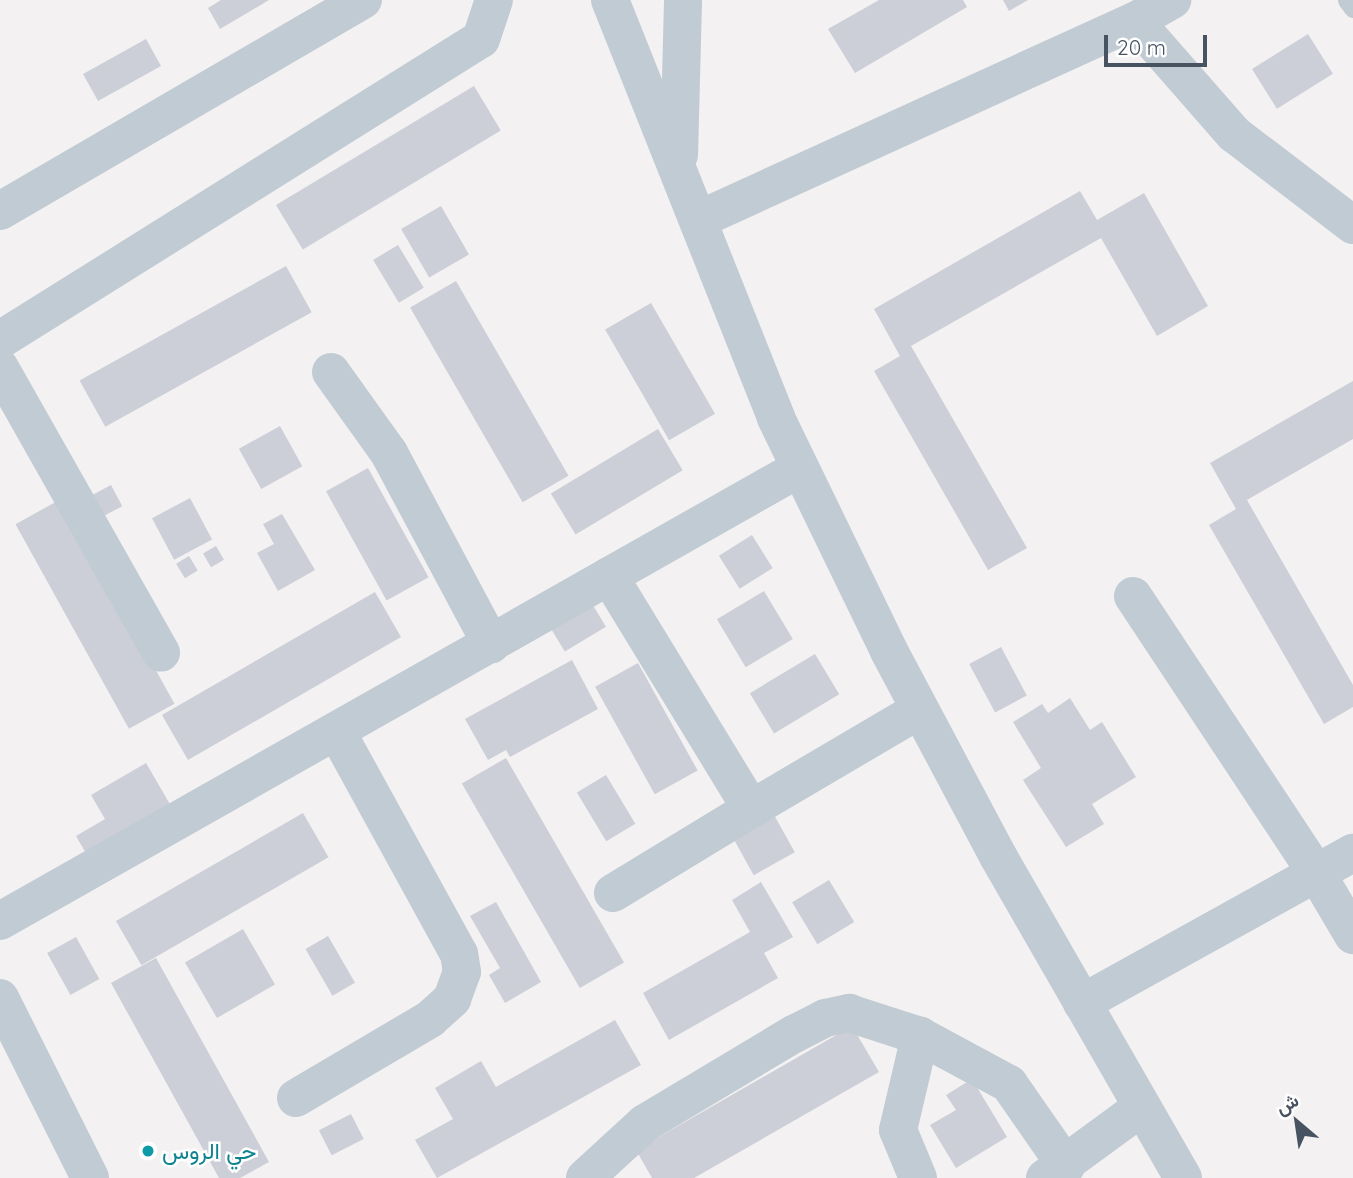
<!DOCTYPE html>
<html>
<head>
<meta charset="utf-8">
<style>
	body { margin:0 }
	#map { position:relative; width:1353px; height:1178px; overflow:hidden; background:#f3f1f1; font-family:Quicksand,Vazirmatn,sans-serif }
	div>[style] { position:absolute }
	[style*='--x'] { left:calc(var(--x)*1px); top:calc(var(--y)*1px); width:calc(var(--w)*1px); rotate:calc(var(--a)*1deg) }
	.building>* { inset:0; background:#cccfd7; transform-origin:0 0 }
	.service>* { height:19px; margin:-9.5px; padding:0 9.5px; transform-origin:9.5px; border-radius:9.5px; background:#c0cbd3 }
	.minor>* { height:38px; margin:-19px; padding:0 19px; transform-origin:19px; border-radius:19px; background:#c0cbd3 }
	.tertiary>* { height:38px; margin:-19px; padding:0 19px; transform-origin:19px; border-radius:19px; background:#c0cbd3 }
	.dots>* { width:19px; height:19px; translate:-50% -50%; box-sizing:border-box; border:4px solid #fff; border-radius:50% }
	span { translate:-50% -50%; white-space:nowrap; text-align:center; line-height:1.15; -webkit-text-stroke:5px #fff; paint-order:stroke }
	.culture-label { font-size:23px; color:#0d838f }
	.left { translate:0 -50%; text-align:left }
	.north { position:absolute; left:1262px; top:1087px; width:70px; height:70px; -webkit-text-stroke:5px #fff; paint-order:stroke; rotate:331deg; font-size:19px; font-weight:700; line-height:28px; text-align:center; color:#475360 }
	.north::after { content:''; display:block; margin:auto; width:24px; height:32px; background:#475360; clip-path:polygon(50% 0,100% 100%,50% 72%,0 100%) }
	.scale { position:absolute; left:1104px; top:35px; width:103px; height:32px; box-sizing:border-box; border:4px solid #475360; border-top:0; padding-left:9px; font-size:21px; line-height:24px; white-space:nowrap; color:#475360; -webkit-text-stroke:5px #fff; paint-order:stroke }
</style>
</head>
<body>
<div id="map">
	<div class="building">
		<i style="clip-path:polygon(221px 0,269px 0,220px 29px,208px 8px)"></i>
		<i style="clip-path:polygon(879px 0,963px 0,967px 7px,855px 73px,828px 29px)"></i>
		<i style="clip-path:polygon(1003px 0,1028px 0,1009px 11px)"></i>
		<i style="left:1308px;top:34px;width:47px;height:66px;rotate:58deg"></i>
		<i style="left:146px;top:39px;width:31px;height:72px;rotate:61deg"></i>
		<i style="left:474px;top:86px;width:52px;height:231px;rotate:59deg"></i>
		<i style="clip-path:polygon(1080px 191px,1097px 220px,1144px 193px,1208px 306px,1157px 336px,1101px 238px,911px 346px,1027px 548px,988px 570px,874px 371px,900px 356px,874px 309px)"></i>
		<i style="left:441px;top:206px;width:56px;height:46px;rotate:60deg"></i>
		<i style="left:398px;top:245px;width:50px;height:29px;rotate:59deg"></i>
		<i style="left:286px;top:266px;width:53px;height:236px;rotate:61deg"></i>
		<i style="left:456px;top:281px;width:225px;height:53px;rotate:60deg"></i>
		<i style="left:651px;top:303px;width:128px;height:53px;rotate:60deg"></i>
		<i style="clip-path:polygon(1353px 381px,1353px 439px,1247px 500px,1353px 685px,1353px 707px,1324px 724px,1209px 525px,1236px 509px,1210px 463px)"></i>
		<i style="left:280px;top:426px;width:46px;height:47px;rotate:61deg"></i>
		<i style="left:658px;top:429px;width:48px;height:125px;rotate:59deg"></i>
		<i style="left:368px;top:468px;width:125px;height:48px;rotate:61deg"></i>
		<i style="left:111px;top:485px;width:24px;height:27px;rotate:62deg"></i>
		<i style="left:190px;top:498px;width:47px;height:43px;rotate:62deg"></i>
		<i style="left:61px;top:499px;width:234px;height:52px;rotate:61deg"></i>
		<i style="clip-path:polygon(282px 514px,315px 570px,278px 591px,257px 553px,274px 544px,263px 524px)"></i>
		<i style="left:752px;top:535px;width:39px;height:39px;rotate:58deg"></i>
		<i style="left:216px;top:546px;width:16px;height:15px;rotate:60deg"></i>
		<i style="left:189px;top:556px;width:17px;height:15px;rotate:59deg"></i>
		<i style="left:764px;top:591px;width:56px;height:55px;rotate:59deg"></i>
		<i style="left:375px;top:592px;width:52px;height:246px;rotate:60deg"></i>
		<i style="left:591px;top:602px;width:29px;height:48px;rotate:59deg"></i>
		<i style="left:1001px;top:647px;width:55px;height:36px;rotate:62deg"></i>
		<i style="left:815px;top:654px;width:47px;height:76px;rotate:59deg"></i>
		<i style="clip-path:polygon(572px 660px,598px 709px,510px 757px,506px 750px,488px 760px,465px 719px)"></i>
		<i style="left:638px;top:663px;width:123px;height:49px;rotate:61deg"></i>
		<i style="clip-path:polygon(1070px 698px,1090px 730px,1102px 722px,1136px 777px,1092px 804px,1104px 824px,1066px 847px,1023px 780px,1041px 768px,1013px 722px,1042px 704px,1048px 713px)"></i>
		<i style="left:506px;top:758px;width:236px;height:51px;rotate:60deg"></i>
		<i style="clip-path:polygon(146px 763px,171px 806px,87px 855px,76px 836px,105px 819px,91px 795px)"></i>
		<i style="left:606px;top:775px;width:57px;height:34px;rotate:59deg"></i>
		<i style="left:303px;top:813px;width:51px;height:216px;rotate:60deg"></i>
		<i style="left:773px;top:813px;width:45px;height:47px;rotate:61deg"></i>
		<i style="left:829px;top:880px;width:49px;height:43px;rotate:59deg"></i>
		<i style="clip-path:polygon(761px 882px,793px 937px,764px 953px,778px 978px,669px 1040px,643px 993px,750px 932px,732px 900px)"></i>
		<i style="clip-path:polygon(496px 902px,541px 982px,505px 1003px,489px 975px,500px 968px,470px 916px)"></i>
		<i style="left:243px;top:929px;width:64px;height:67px;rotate:60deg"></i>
		<i style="left:328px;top:936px;width:54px;height:26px;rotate:60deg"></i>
		<i style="left:76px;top:937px;width:48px;height:33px;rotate:61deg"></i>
		<i style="clip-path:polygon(156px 958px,269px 1162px,240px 1178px,219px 1178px,111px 983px)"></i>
		<i style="clip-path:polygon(615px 1020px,641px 1065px,437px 1178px,415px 1140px,453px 1119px,435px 1088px,481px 1061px,496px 1087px)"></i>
		<i style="clip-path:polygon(852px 1026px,879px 1072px,694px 1178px,652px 1178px,636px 1150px)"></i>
		<i style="clip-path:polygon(972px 1079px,1007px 1137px,956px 1168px,930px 1125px,956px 1110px,946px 1095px)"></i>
		<i style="left:351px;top:1114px;width:28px;height:36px;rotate:63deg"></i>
	</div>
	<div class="service">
		<i style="--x:1347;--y:0;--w:10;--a:53"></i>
	</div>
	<div class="minor">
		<i style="--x:1135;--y:21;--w:150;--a:48.8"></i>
		<i style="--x:1234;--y:134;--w:150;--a:37.4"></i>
		<i style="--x:0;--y:211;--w:420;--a:-30.2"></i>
		<i style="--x:700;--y:219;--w:478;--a:-24.5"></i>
		<i style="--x:1135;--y:21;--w:43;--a:-29.6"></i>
		<i style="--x:0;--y:340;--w:567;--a:-32.04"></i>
		<i style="--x:481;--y:39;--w:41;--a:-71.6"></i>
		<i style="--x:0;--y:368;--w:327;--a:60.5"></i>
		<i style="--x:331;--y:372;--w:100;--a:54.4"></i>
		<i style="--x:389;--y:453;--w:217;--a:61.9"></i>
		<i style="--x:609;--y:576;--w:273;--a:58.6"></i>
		<i style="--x:751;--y:809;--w:195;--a:-30.5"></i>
		<i style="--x:1133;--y:596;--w:333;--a:56.5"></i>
		<i style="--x:1317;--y:874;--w:71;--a:59.5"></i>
		<i style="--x:613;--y:893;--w:162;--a:-31.3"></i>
		<i style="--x:0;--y:921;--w:919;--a:-29.52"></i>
		<i style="--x:0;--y:998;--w:201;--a:63.4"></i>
		<i style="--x:1082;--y:1003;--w:310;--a:-29"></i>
		<i style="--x:296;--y:1098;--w:156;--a:-30.5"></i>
		<i style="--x:430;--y:1019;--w:30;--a:-42"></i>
		<i style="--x:452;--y:999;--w:29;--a:-70"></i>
		<i style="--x:462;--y:972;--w:18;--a:-99"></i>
		<i style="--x:459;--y:954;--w:253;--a:-118.8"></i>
		<i style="--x:585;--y:1178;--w:81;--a:-42.5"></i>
		<i style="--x:645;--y:1123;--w:174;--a:-30.9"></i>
		<i style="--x:794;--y:1034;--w:35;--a:-27"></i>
		<i style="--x:825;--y:1018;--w:25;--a:-12"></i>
		<i style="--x:849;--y:1013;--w:75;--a:17.9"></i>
		<i style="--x:920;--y:1036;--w:101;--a:28.3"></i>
		<i style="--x:1009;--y:1084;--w:100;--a:55.2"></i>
		<i style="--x:918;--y:1178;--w:52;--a:-112.6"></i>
		<i style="--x:898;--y:1130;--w:97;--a:-76.8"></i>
		<i style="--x:1045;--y:1178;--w:120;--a:-36.2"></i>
	</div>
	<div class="tertiary">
		<i style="--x:610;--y:0;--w:450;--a:68.3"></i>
		<i style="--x:776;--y:418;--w:259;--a:64.1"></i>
		<i style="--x:889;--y:651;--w:232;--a:62"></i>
		<i style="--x:998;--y:856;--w:371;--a:60.1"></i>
		<i style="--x:679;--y:155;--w:155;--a:-88.5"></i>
	</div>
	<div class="dots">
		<i style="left:148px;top:1151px;background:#0f9aa8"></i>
	</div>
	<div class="culture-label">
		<span class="left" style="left:162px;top:1151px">حي الروس</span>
	</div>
	<div class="north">ش</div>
	<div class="scale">20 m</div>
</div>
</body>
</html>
